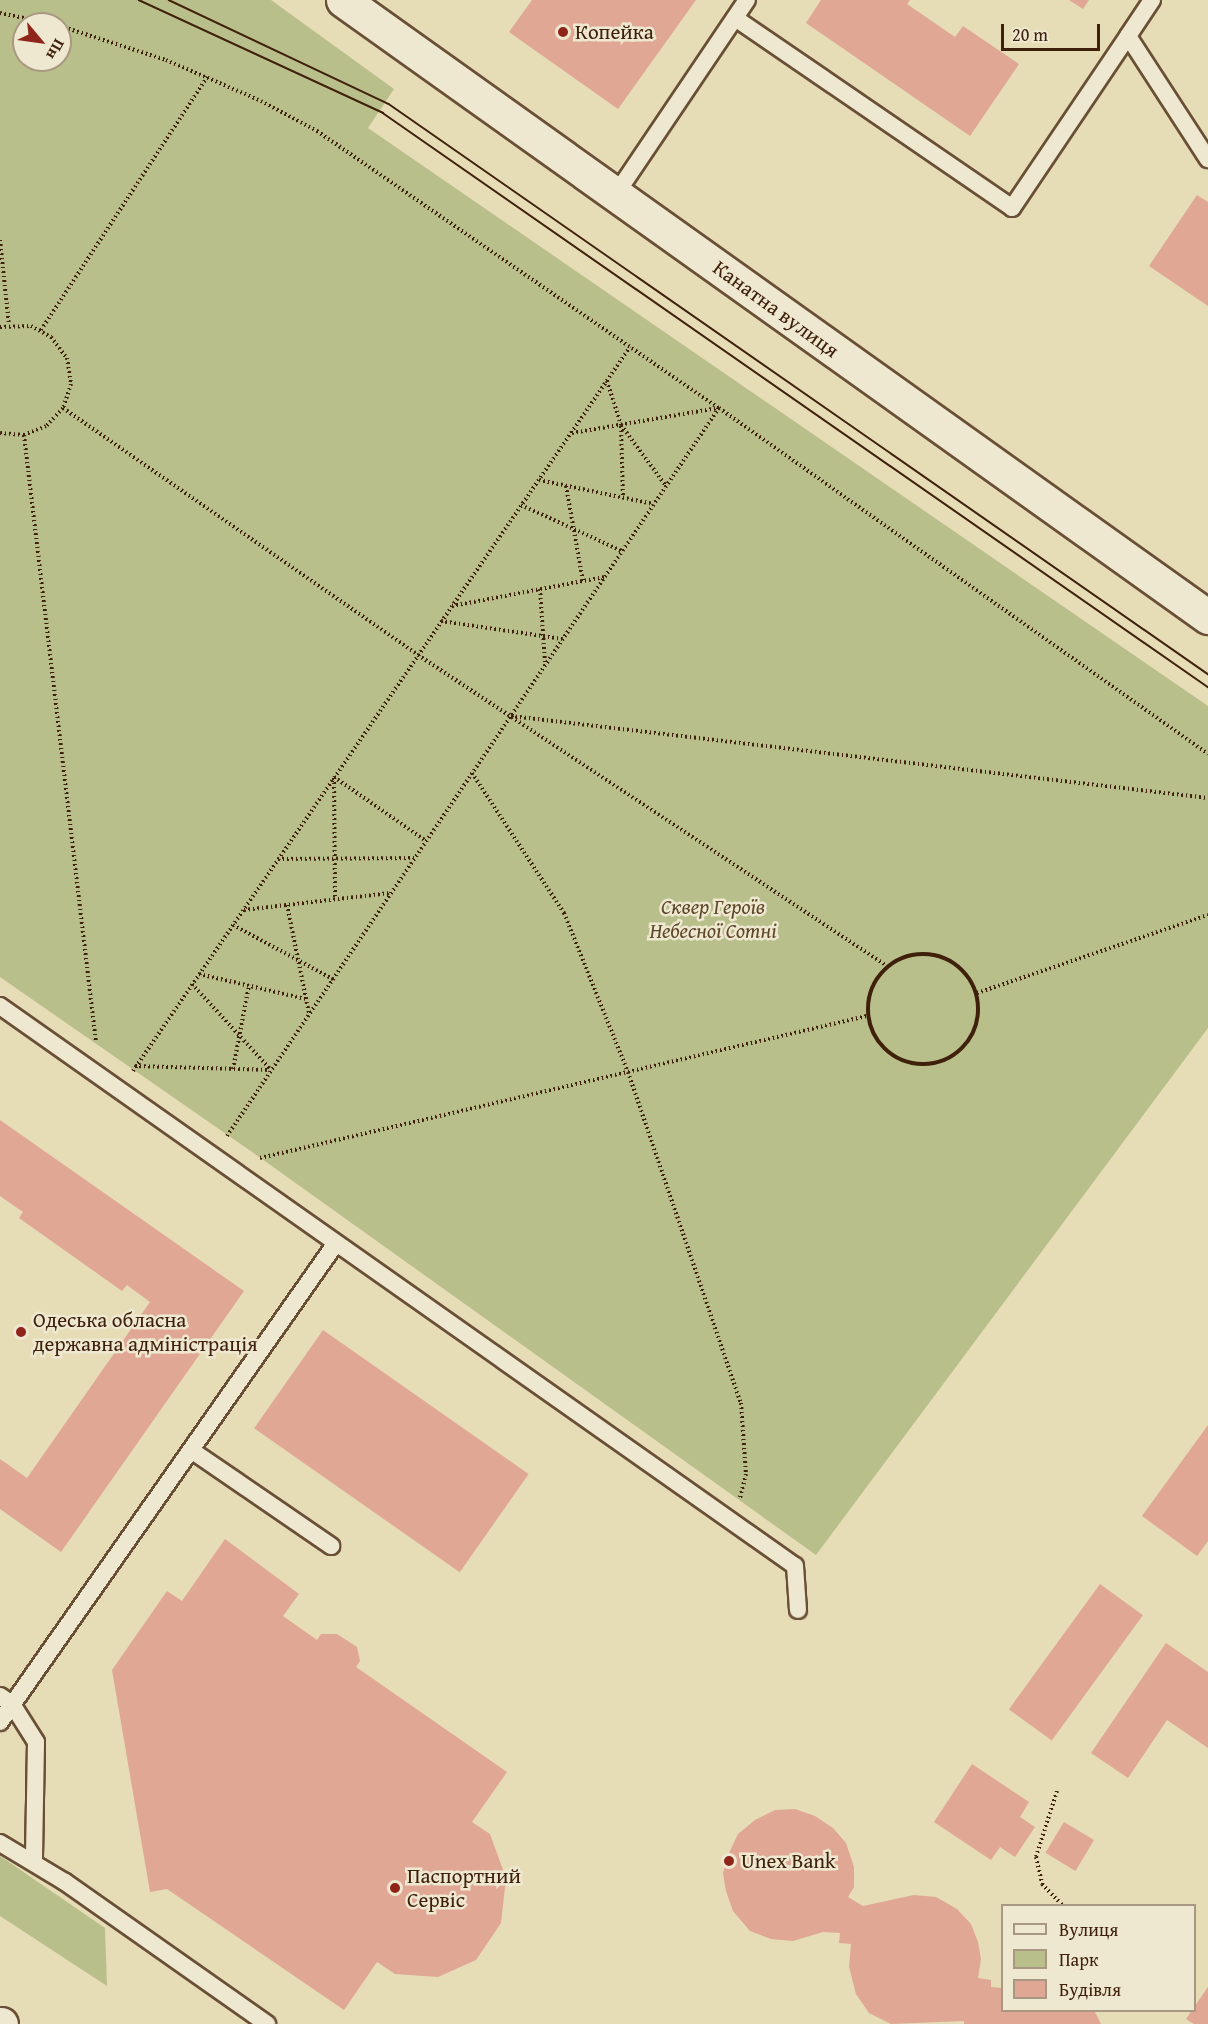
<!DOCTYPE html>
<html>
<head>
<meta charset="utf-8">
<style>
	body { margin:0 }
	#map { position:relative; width:1208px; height:2024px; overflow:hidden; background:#e6dcb6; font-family:"Gentium Book Plus",serif }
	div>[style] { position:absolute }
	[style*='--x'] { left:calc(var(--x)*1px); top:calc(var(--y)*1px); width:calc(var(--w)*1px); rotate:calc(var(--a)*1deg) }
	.green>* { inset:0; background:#b9bf8b }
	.building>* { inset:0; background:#e0a795; transform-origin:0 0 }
	.path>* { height:4px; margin-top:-2px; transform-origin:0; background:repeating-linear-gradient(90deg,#3f200b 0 1.5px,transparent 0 4.5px) }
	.path>.ring { margin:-2px; padding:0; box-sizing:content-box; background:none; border:4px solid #3f200b; border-radius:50% }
	.roads { filter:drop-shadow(2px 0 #694f36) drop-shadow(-2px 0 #694f36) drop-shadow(0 2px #694f36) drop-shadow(0 -2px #694f36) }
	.service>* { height:16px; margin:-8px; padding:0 8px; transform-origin:8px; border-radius:8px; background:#efe8d0 }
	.secondary>* { height:33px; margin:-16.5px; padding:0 16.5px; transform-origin:16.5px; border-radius:16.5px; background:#efe8d0 }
	.tram>* { height:1.5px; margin:-0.75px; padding:0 0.75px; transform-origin:0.75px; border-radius:0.75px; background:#3f200b }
	.dots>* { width:16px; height:16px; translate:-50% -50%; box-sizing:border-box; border:3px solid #efe8d0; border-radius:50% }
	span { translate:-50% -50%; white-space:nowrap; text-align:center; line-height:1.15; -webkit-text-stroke:5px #efe8d0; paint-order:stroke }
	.poi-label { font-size:21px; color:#3f200b }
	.left { translate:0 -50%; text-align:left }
	.street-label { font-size:21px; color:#3f200b }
	.park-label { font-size:21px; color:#5e482b; font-style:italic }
	.legend { position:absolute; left:1001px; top:1904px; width:195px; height:108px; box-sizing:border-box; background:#efe8d0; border:2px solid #a99881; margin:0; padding:8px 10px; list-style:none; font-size:18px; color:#3f200b }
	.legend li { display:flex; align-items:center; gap:12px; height:30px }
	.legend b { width:30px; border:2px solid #a99881 }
	.north { position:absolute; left:12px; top:12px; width:60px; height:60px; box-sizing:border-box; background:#efe8d0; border:2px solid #a99881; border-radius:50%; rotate:119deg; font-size:16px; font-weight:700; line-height:24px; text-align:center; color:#3f200b }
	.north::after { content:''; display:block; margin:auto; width:21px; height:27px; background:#8f2418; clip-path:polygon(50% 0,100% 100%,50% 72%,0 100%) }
	.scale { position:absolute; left:1001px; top:24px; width:99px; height:27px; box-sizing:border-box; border:3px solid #3f200b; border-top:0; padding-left:8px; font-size:18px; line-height:21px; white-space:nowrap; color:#3f200b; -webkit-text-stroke:4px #efe8d0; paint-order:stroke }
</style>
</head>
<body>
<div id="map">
	<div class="green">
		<i style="clip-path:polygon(evenodd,0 0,271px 0,394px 89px,368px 128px,1208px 706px,1208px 1028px,816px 1555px,262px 1159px,0 977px,0 0,24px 24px,60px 24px,60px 60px,24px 60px,24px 24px)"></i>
		<i style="clip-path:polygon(0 1856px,105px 1928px,107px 1986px,0 1916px)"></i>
	</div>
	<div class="building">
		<i style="clip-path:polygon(532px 0,696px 0,618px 109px,509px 32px)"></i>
		<i style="clip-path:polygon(821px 0,910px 0,907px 4px,955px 37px,963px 26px,1019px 64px,970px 136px,806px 23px)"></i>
		<i style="clip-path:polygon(1069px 0,1089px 0,1083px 9px)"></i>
		<i style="clip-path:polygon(1197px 195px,1208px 202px,1208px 306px,1149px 266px)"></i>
		<i style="clip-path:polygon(0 1120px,244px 1291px,61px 1552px,0 1509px,0 1459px,27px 1478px,150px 1302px,127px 1285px,122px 1291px,19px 1218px,23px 1212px,0 1196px)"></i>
		<i style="left:323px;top:1330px;width:251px;height:120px;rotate:35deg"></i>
		<i style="clip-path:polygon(1208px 1425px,1208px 1541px,1197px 1556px,1142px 1516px)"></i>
		<i style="clip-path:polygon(225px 1539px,299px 1594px,283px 1616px,317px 1640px,321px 1634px,337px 1634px,357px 1647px,360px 1661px,356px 1667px,507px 1772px,472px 1822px,490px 1834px,506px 1878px,501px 1923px,476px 1960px,438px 1977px,395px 1974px,377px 1962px,344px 2010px,167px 1889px,150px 1892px,112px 1670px,167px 1591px,182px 1601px)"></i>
		<i style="left:1100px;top:1584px;width:53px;height:155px;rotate:36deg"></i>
		<i style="clip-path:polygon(1166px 1643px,1208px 1672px,1208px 1748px,1167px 1720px,1128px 1778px,1091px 1753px)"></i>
		<i style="clip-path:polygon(972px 1764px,1029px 1802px,1020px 1817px,1035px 1827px,1015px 1857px,1000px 1847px,991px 1860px,934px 1822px)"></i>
		<i style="clip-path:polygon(795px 1809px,815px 1816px,833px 1828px,846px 1843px,854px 1867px,854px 1887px,848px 1897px,863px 1906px,914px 1895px,936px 1897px,957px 1909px,971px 1924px,978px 1942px,981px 1959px,978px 1978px,991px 1980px,991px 1987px,1002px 1988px,1002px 2010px,1094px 2010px,1101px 2024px,964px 2024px,964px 2021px,891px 2024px,869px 2013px,856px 1994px,849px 1967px,851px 1944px,839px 1943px,840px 1933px,823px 1932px,793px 1941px,771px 1939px,750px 1931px,733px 1911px,726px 1891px,723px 1873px,729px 1853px,738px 1834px,755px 1820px,775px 1810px)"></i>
		<i style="left:1064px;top:1822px;width:35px;height:36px;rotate:31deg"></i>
		<i style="clip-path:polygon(1208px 1987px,1208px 2024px,1194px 2024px,1186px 2019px)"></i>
	</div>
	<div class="path">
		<i style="--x:0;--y:13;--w:54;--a:11.7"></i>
		<i style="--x:60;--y:26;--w:111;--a:17.8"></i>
		<i style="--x:166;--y:60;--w:103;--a:23.3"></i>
		<i style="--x:261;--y:101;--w:64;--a:28.2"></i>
		<i style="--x:317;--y:131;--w:488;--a:34.6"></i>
		<i style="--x:719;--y:408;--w:599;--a:35.28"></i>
		<i style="--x:0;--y:240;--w:85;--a:84"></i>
		<i style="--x:0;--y:327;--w:31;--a:-2"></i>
		<i style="--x:31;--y:326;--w:23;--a:29"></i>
		<i style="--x:51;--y:337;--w:26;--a:53"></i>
		<i style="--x:67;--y:358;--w:26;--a:81"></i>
		<i style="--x:71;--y:384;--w:25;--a:108"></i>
		<i style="--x:63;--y:408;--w:25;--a:133"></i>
		<i style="--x:46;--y:426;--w:24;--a:158"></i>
		<i style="--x:24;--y:435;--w:24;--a:-175"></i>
		<i style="--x:41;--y:330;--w:303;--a:-56.7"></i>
		<i style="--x:607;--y:381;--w:46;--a:72.3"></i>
		<i style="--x:621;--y:425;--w:76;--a:53.6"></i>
		<i style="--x:63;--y:408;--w:432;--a:34.8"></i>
		<i style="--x:418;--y:655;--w:563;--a:33.55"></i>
		<i style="--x:621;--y:426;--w:71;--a:88.4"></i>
		<i style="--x:572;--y:433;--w:148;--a:-9.7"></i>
		<i style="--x:24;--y:435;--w:611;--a:83.24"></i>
		<i style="--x:539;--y:480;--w:117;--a:11.8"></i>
		<i style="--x:566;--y:486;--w:97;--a:79.9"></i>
		<i style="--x:521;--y:505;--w:111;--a:24.5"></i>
		<i style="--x:540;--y:589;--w:74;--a:86.1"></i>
		<i style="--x:452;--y:606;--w:155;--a:-10.8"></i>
		<i style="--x:441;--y:621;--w:123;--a:8.4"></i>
		<i style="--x:511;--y:716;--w:702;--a:6.71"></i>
		<i style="--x:472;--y:773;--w:168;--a:56.7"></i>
		<i style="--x:564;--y:913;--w:171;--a:68.1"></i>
		<i style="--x:628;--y:1072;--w:350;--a:71.2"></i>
		<i style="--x:741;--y:1403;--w:71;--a:86"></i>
		<i style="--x:746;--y:1474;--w:25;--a:104"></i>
		<i style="--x:334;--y:777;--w:112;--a:34.8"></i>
		<i style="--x:334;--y:778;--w:121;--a:89.5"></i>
		<i style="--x:278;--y:859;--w:136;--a:-0.4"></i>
		<i style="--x:287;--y:905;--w:110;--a:78.5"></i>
		<i style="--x:244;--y:910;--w:147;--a:-6.6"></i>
		<i style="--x:233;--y:925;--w:114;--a:28.4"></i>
		<i class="ring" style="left:868px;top:954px;width:106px;height:106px"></i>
		<i style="--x:199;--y:974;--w:110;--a:13.2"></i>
		<i style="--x:192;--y:984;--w:117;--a:47.4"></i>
		<i style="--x:977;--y:993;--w:244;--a:-18.7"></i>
		<i style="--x:135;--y:1066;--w:135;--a:1.7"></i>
		<i style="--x:233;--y:1069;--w:86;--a:-79.2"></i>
		<i style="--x:133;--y:1071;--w:878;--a:-55.53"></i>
		<i style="--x:227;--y:1136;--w:879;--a:-55.95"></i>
		<i style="--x:260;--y:1158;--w:623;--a:-13.17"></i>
		<i style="--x:1057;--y:1791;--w:69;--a:107.7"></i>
		<i style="--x:1036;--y:1857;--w:28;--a:77"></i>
		<i style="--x:1042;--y:1884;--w:30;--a:46"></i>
	</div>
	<div class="roads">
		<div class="service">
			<i style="--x:1152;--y:0;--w:43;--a:123.7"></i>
			<i style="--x:1128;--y:36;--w:147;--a:57"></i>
			<i style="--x:735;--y:18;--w:336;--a:34.4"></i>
			<i style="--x:1012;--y:208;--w:207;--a:-56"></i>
			<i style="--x:616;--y:194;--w:234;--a:-56"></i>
			<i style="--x:0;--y:1006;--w:972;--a:35.16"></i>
			<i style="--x:795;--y:1566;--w:44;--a:86.1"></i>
			<i style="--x:191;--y:1450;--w:170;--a:34.4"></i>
			<i style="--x:0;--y:1696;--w:14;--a:34"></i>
			<i style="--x:12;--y:1704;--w:45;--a:57.7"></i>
			<i style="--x:36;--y:1742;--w:120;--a:91"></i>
			<i style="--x:0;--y:1722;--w:585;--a:-54.95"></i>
			<i style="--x:0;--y:1843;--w:76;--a:31"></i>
			<i style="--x:65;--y:1882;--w:247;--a:35.1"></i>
		</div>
		<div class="secondary">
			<i style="--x:343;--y:0;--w:1063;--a:35.5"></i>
			<i style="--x:0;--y:2024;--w:1;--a:0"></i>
		</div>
	</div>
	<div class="tram">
		<i style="--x:139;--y:0;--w:269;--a:24.8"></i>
		<i style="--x:383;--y:113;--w:1005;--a:34.83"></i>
		<i style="--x:169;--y:0;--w:243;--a:25.3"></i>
		<i style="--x:389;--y:104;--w:998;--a:34.84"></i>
	</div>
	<div class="dots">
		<i style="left:563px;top:32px;background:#8f2418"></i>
		<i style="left:21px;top:1332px;background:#8f2418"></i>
		<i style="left:729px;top:1861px;background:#8f2418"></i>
		<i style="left:395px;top:1888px;background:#8f2418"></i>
	</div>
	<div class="poi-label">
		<span class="left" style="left:575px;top:32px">Копейка</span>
		<span class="left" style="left:33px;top:1332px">Одеська обласна<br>державна адміністрація</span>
		<span class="left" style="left:741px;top:1861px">Unex Bank</span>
		<span class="left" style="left:407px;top:1888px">Паспортний<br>Сервіс</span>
	</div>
	<div class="street-label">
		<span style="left:776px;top:309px;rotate:36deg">Канатна вулиця</span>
	</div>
	<div class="park-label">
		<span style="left:713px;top:919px">Сквер Героїв<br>Небесної Сотні</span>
	</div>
	<ul class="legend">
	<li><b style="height:8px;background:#efe8d0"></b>Вулиця</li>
	<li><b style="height:16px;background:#b9bf8b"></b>Парк</li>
	<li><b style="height:16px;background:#e0a795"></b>Будівля</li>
	</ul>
	<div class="north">Пн</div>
	<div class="scale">20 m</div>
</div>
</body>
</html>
